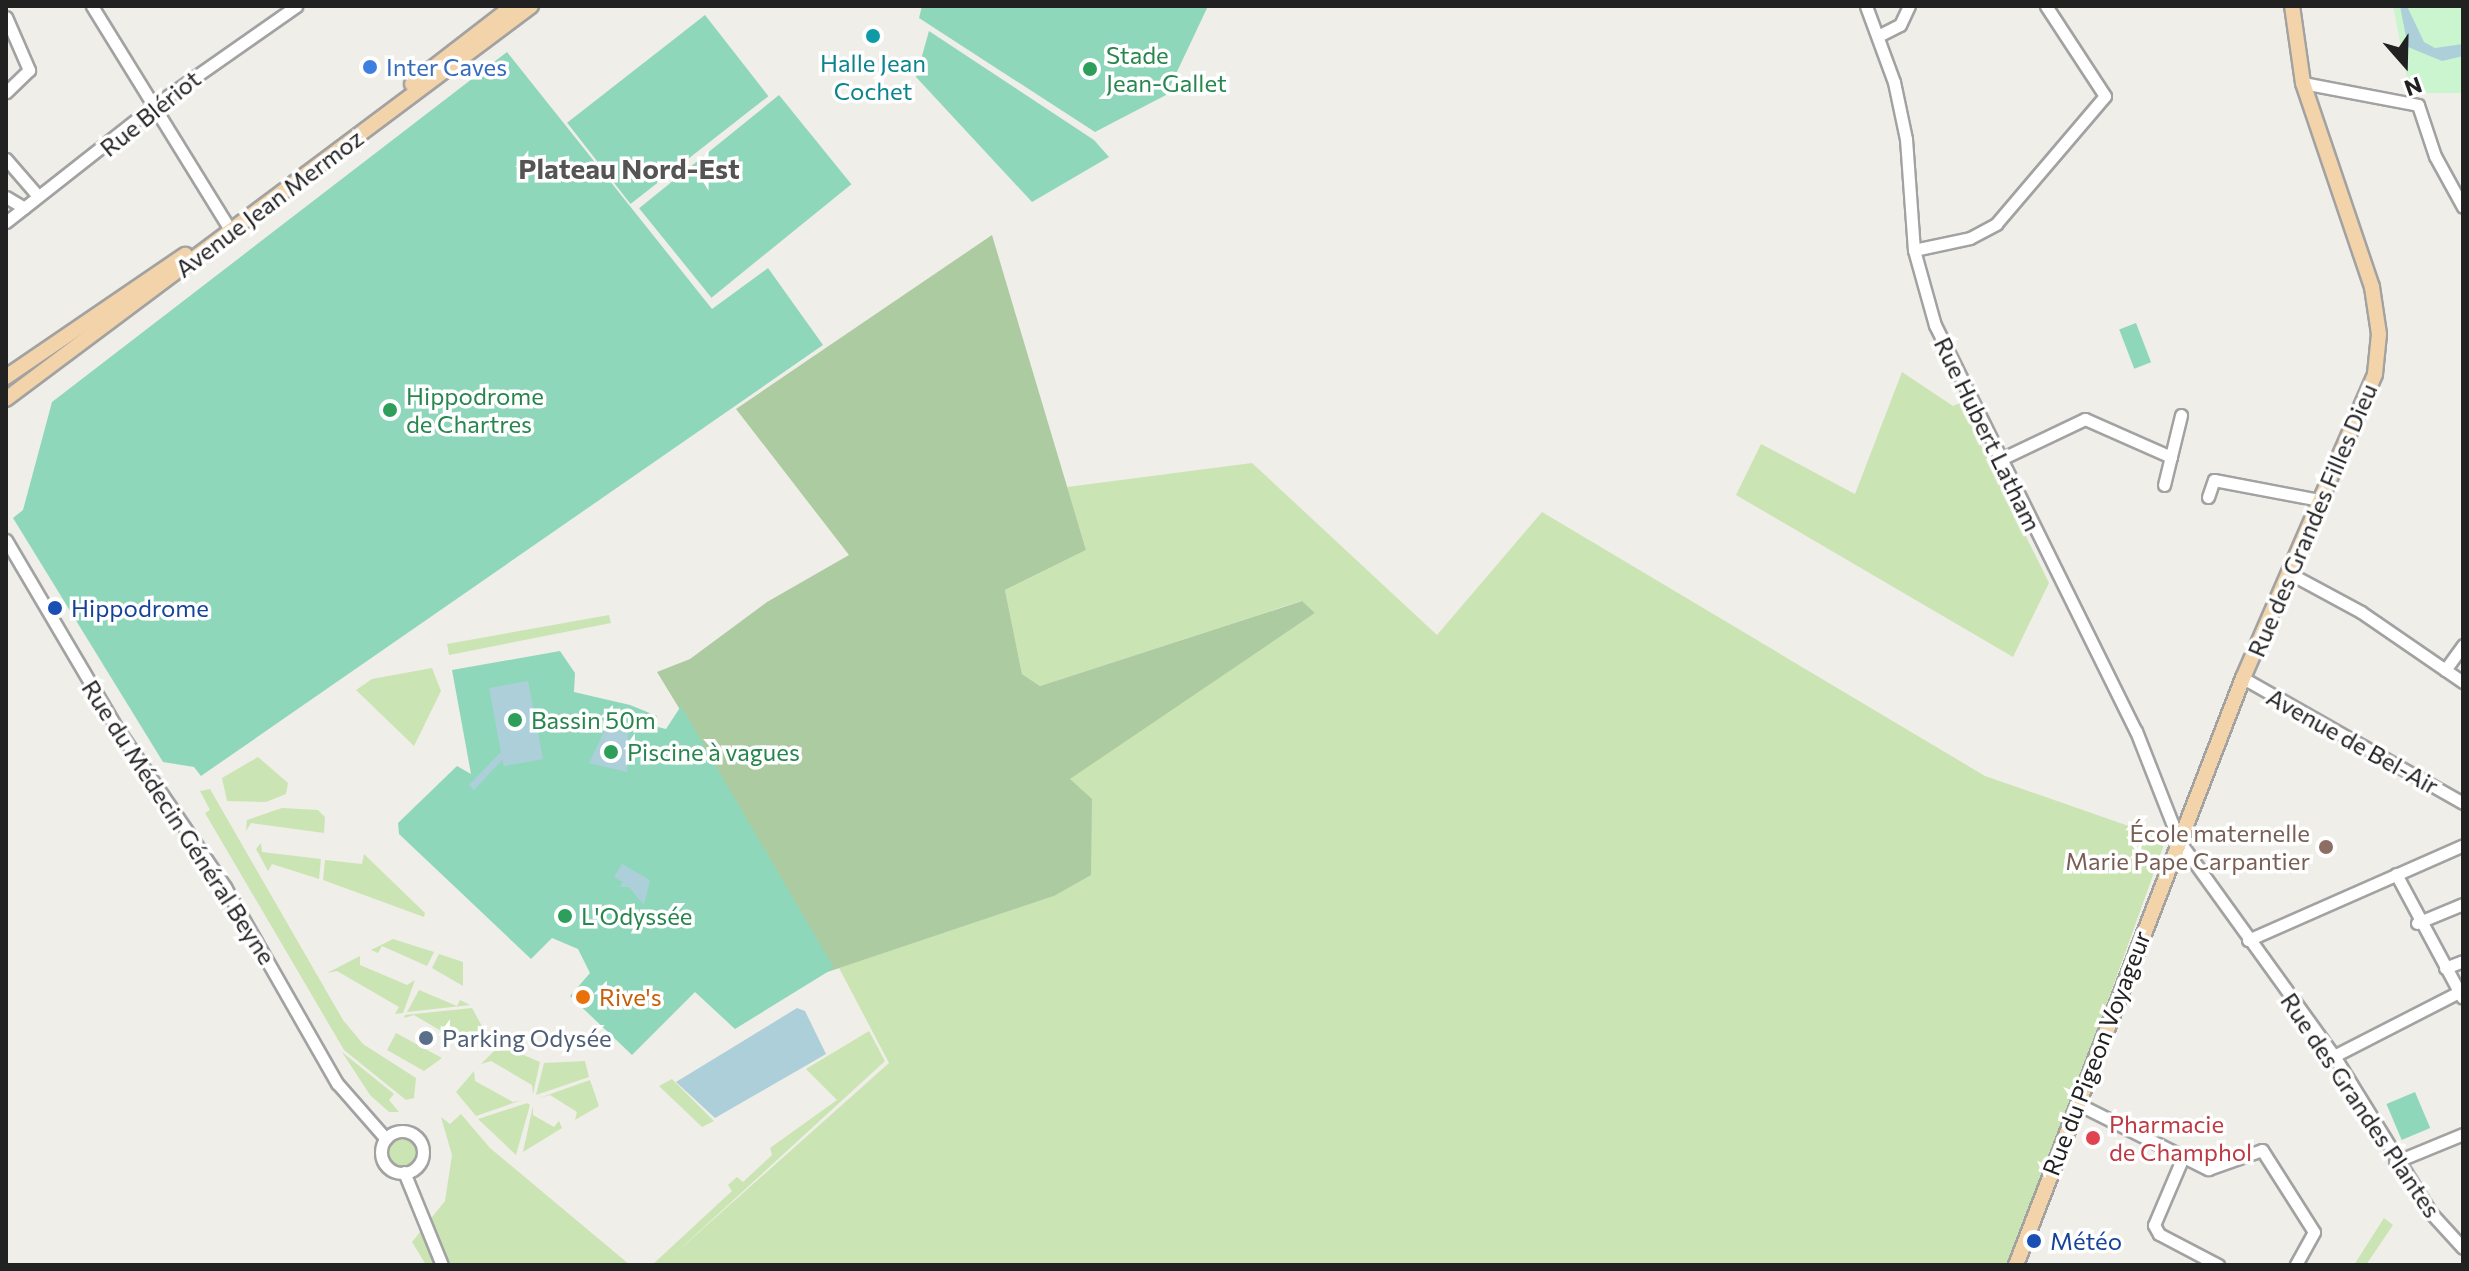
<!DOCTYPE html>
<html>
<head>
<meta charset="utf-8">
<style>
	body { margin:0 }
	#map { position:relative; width:2469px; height:1271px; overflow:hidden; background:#f0eee8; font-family:Commissioner,sans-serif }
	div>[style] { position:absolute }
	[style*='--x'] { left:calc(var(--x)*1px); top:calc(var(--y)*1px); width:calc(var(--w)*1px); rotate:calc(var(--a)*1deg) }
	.grass>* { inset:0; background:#cbe4b4 }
	.round { border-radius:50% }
	.forest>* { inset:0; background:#adcba1 }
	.park>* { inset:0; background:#cbf5ce }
	.pitch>* { inset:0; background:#8fd7bb; transform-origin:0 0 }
	.water>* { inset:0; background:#adcfd9 }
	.roads { filter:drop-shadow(2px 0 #a2a2a2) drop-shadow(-2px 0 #a2a2a2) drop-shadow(0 2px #a2a2a2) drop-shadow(0 -2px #a2a2a2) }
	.minor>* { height:11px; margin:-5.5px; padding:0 5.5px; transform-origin:5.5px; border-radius:5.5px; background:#fff }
	.minor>.ring { margin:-5.5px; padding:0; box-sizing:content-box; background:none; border:11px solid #fff; border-radius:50% }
	.major>* { height:14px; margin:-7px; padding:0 7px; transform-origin:7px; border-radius:7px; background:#f3d4aa }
	.dots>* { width:22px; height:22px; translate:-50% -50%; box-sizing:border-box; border:4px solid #fff; border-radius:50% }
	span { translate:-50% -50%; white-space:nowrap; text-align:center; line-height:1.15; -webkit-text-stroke:7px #fff; paint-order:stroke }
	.leisure-label { font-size:24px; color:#27864d }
	.left { translate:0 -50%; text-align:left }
	.culture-label { font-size:24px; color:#0d838f }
	.shop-label { font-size:24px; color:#366cbe }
	.street-label { font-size:24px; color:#212121 }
	.transit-label { font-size:24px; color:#164399 }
	.education-label { font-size:24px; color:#785e54 }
	.right { translate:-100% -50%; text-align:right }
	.food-label { font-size:24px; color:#c56008 }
	.service-label { font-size:24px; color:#4e5e75 }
	.health-label { font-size:24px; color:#be3a42 }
	.quarter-label { font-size:28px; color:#545454; font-weight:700 }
	.frame { position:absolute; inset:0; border:8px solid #212121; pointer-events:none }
	.north { position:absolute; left:2365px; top:24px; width:80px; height:80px; -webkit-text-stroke:6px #fff; paint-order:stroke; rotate:160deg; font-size:22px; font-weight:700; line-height:32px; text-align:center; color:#212121 }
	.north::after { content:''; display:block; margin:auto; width:28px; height:36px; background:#212121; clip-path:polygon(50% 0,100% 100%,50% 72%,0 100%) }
</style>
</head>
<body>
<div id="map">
	<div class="grass">
		<i style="clip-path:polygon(1902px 372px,1953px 406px,1960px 403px,2049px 583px,2013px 657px,1736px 495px,1761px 444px,1855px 494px)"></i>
		<i style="clip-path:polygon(1252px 463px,1437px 635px,1542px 512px,1985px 776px,2166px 839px,2013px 1265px,652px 1265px,732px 1191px,728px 1185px,737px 1177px,743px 1182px,772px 1155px,770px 1148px,837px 1100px,806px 1069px,869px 1031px,885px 1061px,669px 1259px,889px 1063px,839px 968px,1054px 896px,1069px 779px,1315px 613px,1301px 601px,1040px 686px,1022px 674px,1005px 590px,1086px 550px,1067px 487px)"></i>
		<i style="clip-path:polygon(609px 615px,611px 623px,449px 655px,447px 644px)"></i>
		<i style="clip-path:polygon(432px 668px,441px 691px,414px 746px,356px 690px,372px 679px)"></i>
		<i style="clip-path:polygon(258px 757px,288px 783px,286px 794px,266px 802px,227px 801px,222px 778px)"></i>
		<i style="clip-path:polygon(210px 789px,343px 1020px,363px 1044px,416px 1078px,414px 1098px,406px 1100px,344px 1050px,205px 813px,210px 810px,200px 791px)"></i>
		<i style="clip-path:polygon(282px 808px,318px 810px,325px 817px,324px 833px,251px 823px,246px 831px,247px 820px)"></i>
		<i style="clip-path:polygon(261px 843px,262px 852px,321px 859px,319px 879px,272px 864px,268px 871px,256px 849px)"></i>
		<i style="clip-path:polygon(364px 854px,425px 913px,424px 917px,323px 880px,325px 860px,362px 864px)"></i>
		<i style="clip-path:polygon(393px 939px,434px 952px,427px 966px,382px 946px,378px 953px,371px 950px)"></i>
		<i style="clip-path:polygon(439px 954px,463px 962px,463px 986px,432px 968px)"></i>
		<i style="clip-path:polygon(360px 956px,360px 965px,407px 985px,415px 980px,403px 1013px,395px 1014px,399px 1007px,337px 971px,327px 973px)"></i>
		<i style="clip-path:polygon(419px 990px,457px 1006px,460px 1000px,470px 1005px,407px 1012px)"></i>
		<i style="clip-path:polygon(472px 1008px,483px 1028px,457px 1048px,460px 1042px,414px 1015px,404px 1018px,405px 1015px)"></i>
		<i style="clip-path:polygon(396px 1033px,442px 1058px,424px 1071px,387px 1050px)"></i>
		<i style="clip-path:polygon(500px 1045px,540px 1062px,533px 1094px,532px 1085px,491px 1061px,481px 1064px)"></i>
		<i style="clip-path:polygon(342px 1052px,394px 1094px,389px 1100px,399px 1112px,389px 1112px,370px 1095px)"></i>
		<i style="clip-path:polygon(585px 1061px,589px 1077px,536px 1095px,544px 1063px)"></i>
		<i style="clip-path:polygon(474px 1071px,475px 1081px,513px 1102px,522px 1100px,476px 1116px,456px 1092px)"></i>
		<i style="clip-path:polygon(672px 1079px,714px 1121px,702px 1127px,659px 1086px)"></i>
		<i style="clip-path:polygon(590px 1080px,599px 1106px,575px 1120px,577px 1112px,550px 1095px,539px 1098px)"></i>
		<i style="clip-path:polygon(527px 1103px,530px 1105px,516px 1155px,478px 1119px)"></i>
		<i style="clip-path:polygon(533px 1106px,533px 1115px,554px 1127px,559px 1121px,562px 1128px,523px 1152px)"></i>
		<i style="clip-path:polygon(461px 1114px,490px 1148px,630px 1265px,426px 1265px,412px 1242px,445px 1201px,452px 1155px,441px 1117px,450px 1124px)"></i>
		<i class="round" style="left:387px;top:1137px;width:30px;height:30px"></i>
		<i style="clip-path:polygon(2384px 1218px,2393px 1225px,2366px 1265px,2354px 1265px)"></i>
	</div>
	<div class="forest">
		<i style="clip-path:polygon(992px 235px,1086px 550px,1005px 590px,1022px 674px,1040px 686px,1302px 601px,1315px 613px,1070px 779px,1092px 799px,1091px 875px,1054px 896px,738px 1002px,715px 767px,657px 672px,690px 659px,767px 602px,849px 555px,736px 409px)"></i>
	</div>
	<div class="park">
		<i style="clip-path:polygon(2393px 6px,2463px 6px,2463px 93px,2410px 93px)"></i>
	</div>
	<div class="pitch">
		<i style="clip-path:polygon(922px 6px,1208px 6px,1166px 95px,1095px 132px,919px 18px)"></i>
		<i style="left:705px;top:15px;width:103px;height:175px;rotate:52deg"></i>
		<i style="clip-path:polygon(929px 31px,1094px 140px,1109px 157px,1032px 202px,916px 77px)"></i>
		<i style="clip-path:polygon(507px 52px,712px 309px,768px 268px,823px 345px,201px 776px,194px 767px,163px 762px,13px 518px,23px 510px,52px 402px)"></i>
		<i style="left:779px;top:95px;width:115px;height:180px;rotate:51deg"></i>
		<i style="left:2136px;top:323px;width:42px;height:18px;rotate:69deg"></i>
		<i style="clip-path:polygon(560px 651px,575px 673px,574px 692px,630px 705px,657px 716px,654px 726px,666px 729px,681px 706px,834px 968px,735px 1029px,695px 992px,632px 1055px,570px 996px,590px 973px,578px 949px,552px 938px,531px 959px,399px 834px,398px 823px,457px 766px,471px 774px,452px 670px)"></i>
		<i style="left:2415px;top:1092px;width:39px;height:31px;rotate:67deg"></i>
	</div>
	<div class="water">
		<i style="clip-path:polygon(2400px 6px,2407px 6px,2424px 42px,2435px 48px,2463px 44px,2463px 56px,2442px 61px,2408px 47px)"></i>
		<i style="clip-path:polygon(528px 681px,543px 759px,504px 766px,502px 760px,474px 790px,469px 785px,501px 752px,489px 688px)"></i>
		<i style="clip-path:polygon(608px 724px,628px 729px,627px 772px,589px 763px)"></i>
		<i style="clip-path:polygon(622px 864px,650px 880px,644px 905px,629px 887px,620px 887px,623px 882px,614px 877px)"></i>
		<i style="clip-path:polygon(797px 1008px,805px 1011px,826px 1054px,715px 1118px,676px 1082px)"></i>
	</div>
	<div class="roads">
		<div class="minor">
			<i style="--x:92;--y:6;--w:257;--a:58.3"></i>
			<i style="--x:1866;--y:6;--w:81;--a:69.8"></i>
			<i style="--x:1894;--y:82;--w:58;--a:78.1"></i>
			<i style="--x:1906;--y:139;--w:111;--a:85.9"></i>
			<i style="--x:1914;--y:250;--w:78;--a:74.4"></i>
			<i style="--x:1935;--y:325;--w:453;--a:63.7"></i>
			<i style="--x:2136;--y:731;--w:118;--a:68.6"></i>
			<i style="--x:2179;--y:841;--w:265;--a:54.2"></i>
			<i style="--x:2334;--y:1056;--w:185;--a:58.3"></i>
			<i style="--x:2431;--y:1213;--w:47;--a:47.6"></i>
			<i style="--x:6;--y:17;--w:58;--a:66.5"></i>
			<i style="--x:29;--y:70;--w:32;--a:136"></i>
			<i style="--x:1880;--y:35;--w:22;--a:-27"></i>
			<i style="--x:1900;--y:25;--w:21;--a:-65"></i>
			<i style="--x:2303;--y:83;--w:117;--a:10.8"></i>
			<i style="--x:2418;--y:105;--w:54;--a:71.6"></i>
			<i style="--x:2435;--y:156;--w:58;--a:61.2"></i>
			<i style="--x:6;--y:159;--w:49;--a:49.1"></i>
			<i style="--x:6;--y:197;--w:21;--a:31"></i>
			<i style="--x:6;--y:222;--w:186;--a:-38.2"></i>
			<i style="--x:152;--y:107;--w:176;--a:-35"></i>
			<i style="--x:1914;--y:250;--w:57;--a:-12.1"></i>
			<i style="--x:1970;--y:238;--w:30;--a:-28"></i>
			<i style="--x:1996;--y:224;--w:168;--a:-49.6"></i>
			<i style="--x:2105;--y:96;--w:108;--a:-123.2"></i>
			<i style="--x:2001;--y:459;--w:93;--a:-25.5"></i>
			<i style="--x:2085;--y:419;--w:94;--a:23.8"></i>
			<i style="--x:2164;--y:485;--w:72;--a:-76.3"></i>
			<i style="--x:2208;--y:497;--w:18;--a:-71"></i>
			<i style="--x:2214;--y:480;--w:108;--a:10.7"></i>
			<i style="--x:6;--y:540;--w:217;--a:59.5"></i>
			<i style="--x:116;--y:727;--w:194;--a:55.7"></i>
			<i style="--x:225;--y:887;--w:226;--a:60.3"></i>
			<i style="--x:337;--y:1083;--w:74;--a:48.8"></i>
			<i style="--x:2287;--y:572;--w:84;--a:28.4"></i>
			<i style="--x:2361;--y:612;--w:124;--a:34.5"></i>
			<i style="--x:2445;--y:670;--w:31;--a:-54"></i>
			<i style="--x:2243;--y:678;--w:253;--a:29.6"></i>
			<i style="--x:2396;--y:874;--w:140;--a:61.8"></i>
			<i style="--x:2417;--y:923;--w:50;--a:-22.4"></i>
			<i style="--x:2248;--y:940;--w:235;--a:-23.8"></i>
			<i style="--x:2445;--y:968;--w:19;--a:-21"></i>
			<i style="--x:2334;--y:1056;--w:140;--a:-27.1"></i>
			<i style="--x:2076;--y:1103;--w:148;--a:26.6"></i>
			<i style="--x:2208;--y:1169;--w:57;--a:-19.4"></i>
			<i style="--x:2262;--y:1150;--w:97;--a:57.6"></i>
			<i style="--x:2314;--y:1232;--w:38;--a:119"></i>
			<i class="ring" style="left:381px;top:1131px;width:31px;height:31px"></i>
			<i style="--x:2183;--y:1157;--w:74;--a:113.1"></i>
			<i style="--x:2154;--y:1225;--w:10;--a:61"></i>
			<i style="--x:2159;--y:1234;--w:67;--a:27.7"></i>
			<i style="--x:2395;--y:1162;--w:74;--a:-22.4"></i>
			<i style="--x:404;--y:1172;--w:100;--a:67.8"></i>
		</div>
		<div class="major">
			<i style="--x:412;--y:84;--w:128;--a:-37.7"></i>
			<i style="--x:6;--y:377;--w:217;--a:-34.3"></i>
			<i style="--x:6;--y:399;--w:656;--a:-36.82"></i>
			<i style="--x:2016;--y:1265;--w:629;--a:-68.86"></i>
			<i style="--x:2243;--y:678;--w:331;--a:-66.5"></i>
			<i style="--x:2375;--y:374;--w:40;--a:-84.3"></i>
			<i style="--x:2379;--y:334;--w:48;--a:-98.5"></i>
			<i style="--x:2372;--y:287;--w:215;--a:-108.7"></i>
			<i style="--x:2303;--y:83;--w:78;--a:-98.1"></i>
		</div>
	</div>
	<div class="dots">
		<i style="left:873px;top:36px;background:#0f9aa8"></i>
		<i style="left:370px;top:67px;background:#3f7fe0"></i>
		<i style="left:1090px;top:69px;background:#2e9e5b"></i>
		<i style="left:390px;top:410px;background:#2e9e5b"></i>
		<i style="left:55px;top:608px;background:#1a4fb4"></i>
		<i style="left:515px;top:720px;background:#2e9e5b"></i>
		<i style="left:611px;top:752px;background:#2e9e5b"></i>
		<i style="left:2326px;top:847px;background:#8d6e63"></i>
		<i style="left:565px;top:916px;background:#2e9e5b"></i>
		<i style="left:583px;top:997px;background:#e8710a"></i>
		<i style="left:426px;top:1038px;background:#5c6f8a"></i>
		<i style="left:2093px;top:1138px;background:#e0444e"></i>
		<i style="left:2034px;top:1241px;background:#1a4fb4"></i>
	</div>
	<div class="leisure-label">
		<span class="left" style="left:1106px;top:69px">Stade<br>Jean-Gallet</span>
		<span class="left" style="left:406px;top:410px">Hippodrome<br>de Chartres</span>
		<span class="left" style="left:531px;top:720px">Bassin 50m</span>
		<span class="left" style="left:627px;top:752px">Piscine à vagues</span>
		<span class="left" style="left:581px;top:916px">L'Odyssée</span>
	</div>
	<div class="culture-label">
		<span style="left:873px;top:77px">Halle Jean<br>Cochet</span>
	</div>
	<div class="shop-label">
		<span class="left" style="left:386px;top:67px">Inter Caves</span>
	</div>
	<div class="street-label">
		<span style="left:150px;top:113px;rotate:-39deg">Rue Blériot</span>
		<span style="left:269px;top:203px;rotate:-37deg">Avenue Jean Mermoz</span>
		<span style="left:1988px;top:434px;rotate:64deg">Rue Hubert Latham</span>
		<span style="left:2312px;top:520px;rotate:-67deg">Rue des Grandes Filles Dieu</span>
		<span style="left:2353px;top:741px;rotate:29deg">Avenue de Bel-Air</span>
		<span style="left:179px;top:822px;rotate:57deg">Rue du Médecin Général Beyne</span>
		<span style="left:2096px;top:1053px;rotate:-69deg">Rue du Pigeon Voyageur</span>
		<span style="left:2361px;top:1105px;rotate:56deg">Rue des Grandes Plantes</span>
	</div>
	<div class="transit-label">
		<span class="left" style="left:71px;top:608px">Hippodrome</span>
		<span class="left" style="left:2050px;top:1241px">Météo</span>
	</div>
	<div class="education-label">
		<span class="right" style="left:2310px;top:847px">École maternelle<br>Marie Pape Carpantier</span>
	</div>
	<div class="food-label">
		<span class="left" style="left:599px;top:997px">Rive's</span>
	</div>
	<div class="service-label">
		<span class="left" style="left:442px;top:1038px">Parking Odysée</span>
	</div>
	<div class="health-label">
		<span class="left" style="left:2109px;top:1138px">Pharmacie<br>de Champhol</span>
	</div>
	<div class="quarter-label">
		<span style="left:629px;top:168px">Plateau Nord-Est</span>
	</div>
	<div class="frame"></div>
	<div class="north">N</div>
</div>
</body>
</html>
